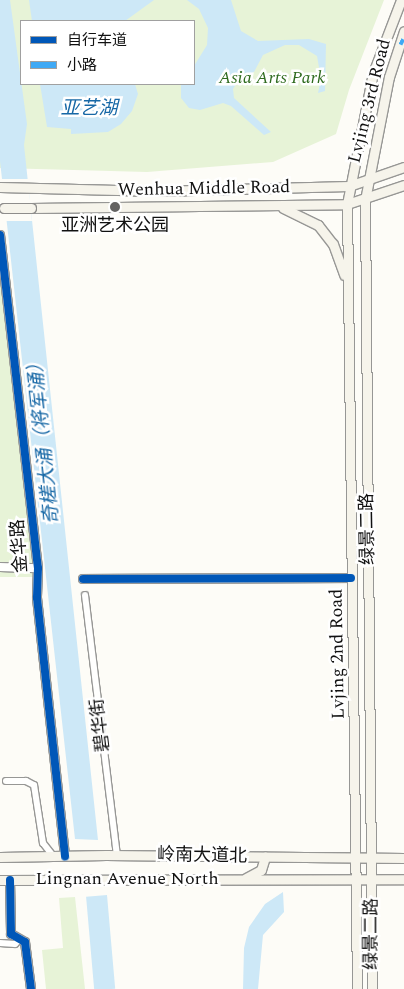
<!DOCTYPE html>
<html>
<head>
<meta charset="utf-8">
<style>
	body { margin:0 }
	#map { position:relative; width:404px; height:989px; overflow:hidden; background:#fdfcf7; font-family:Spectral,"Noto Sans SC",serif }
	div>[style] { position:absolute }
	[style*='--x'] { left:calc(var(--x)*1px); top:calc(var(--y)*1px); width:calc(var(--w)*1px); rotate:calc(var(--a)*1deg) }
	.green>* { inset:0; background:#e7f3d7 }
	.water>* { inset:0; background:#cde8f7; transform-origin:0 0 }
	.pier>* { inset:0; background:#fdfcf7 }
	.roads { filter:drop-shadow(1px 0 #979795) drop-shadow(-1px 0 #979795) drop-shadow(0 1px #979795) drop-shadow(0 -1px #979795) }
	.minor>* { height:6px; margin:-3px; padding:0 3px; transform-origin:3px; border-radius:3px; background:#fffffe }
	.tertiary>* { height:8px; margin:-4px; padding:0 4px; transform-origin:4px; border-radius:4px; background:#fffffe }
	.secondary>* { height:9px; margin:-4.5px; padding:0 4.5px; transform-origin:4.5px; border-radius:4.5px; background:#f6f4eb }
	.bridges { filter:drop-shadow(1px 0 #8e8d8b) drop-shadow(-1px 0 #8e8d8b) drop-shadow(0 1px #8e8d8b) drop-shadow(0 -1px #8e8d8b) }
	.secondary-bridge>* { height:9px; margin:-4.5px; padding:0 4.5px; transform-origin:4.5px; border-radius:4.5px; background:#f6f4eb }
	.quiet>* { height:6px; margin-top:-3px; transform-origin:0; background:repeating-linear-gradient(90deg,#3fa9f5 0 12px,transparent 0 18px) }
	.cycleway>* { height:8px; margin:-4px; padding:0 4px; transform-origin:4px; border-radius:4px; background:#0057b8 }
	.dots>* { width:14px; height:14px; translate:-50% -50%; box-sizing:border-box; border:2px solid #fff; border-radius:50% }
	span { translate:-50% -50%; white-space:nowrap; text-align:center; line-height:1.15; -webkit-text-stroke:5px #fff; paint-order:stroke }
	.park-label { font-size:18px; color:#2f6b1f; font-style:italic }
	.street-label { font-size:18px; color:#111 }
	.poi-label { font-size:18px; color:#111 }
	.water-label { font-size:19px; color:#1768a6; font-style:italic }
	.legend { position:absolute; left:20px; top:20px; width:175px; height:65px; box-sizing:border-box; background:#fff; border:1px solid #a0a0a0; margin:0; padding:6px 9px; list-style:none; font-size:15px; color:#111 }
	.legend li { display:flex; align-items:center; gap:10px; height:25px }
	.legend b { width:25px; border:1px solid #a0a0a0 }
</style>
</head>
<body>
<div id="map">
	<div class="green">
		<i style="clip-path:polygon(evenodd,0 0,384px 0,349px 90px,336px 134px,273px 162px,147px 172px,0 168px,0 0,21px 21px,194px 21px,194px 84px,21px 84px,21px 21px)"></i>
		<i style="clip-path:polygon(0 276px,36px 577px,0 577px)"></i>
		<i style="clip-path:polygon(75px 897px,85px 989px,46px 989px,42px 950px,63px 948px,59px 898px)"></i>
	</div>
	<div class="water">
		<i style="clip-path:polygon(0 0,10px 0,27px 124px,24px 145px,98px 840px,75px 839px,0 161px)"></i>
		<i style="clip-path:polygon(29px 0,154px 0,125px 21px,32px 21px)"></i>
		<i style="clip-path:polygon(187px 0,231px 0,241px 31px,258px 41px,309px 39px,326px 44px,325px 91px,318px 93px,321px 79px,317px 56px,299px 45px,285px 45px,263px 55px,254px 72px,238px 81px,233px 89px,234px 98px,271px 132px,264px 135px,231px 106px,223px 103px,200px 110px,189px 108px,181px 98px,181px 84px,194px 84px,194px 66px,207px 45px,208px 28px,199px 9px)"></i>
		<i style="clip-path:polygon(40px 84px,135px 84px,138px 94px,132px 111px,121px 124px,108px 132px,71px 134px,71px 129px,47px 127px)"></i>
		<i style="clip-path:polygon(283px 892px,284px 912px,263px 935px,258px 989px,243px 989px,244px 948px,249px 927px,265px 904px)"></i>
		<i style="left:107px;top:895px;width:94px;height:21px;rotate:85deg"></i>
	</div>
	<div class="pier">
		<i style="clip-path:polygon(1px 179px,28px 179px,32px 221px,6px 221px)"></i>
	</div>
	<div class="roads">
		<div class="minor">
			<i style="--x:85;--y:595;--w:262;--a:83"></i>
			<i style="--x:6;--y:781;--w:20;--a:0"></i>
			<i style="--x:26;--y:781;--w:9;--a:27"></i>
			<i style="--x:34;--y:785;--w:59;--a:81.2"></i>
			<i style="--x:43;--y:843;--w:16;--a:52"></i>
			<i style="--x:0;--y:943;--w:15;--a:4"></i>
			<i style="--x:15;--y:944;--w:6;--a:-45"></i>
		</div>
		<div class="tertiary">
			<i style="--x:0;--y:235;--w:335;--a:83.5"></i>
			<i style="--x:38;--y:568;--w:30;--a:92"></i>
			<i style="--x:37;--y:598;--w:260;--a:83.8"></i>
			<i style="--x:0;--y:567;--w:38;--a:2"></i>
			<i style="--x:83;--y:579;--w:268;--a:-0.2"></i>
			<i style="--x:10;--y:880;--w:54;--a:88.9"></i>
			<i style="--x:11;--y:934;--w:16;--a:30"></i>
			<i style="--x:25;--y:942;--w:47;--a:82.7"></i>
		</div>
		<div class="secondary">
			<i style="--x:0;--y:187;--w:157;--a:1.5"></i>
			<i style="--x:157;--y:191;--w:192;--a:-1.5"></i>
			<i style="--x:349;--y:186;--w:58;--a:-19.1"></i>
			<i style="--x:31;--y:208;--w:316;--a:-0.7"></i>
			<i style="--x:347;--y:204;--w:60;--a:-18.4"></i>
			<i style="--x:283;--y:208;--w:39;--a:26"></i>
			<i style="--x:318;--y:225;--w:24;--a:52"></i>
			<i style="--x:333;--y:244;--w:33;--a:70"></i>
			<i style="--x:0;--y:857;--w:106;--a:-1.1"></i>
			<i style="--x:106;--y:855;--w:298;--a:0.6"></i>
			<i style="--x:246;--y:878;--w:17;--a:-28"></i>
			<i style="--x:261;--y:870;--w:14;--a:-73"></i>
			<i style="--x:0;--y:880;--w:404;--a:-0.1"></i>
			<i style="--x:357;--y:989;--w:785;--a:-90.73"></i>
			<i style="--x:347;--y:204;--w:134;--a:-78.8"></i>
			<i style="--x:373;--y:73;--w:78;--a:-69"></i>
			<i style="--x:372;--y:989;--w:789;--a:-90.51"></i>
			<i style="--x:365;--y:200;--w:125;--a:-79"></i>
			<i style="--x:389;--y:77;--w:48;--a:-71.9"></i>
		</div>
	</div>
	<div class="bridges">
		<div class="secondary-bridge">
			<i style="--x:4;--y:208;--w:27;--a:0"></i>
		</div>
	</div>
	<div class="quiet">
		<i style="--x:400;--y:41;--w:4;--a:27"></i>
	</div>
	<div class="cycleway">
		<i style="--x:0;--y:235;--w:335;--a:83.5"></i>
		<i style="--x:38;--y:568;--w:30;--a:92"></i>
		<i style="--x:37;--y:598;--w:260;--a:83.8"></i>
		<i style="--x:83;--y:579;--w:268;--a:-0.2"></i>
		<i style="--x:10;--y:880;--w:54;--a:88.9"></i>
		<i style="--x:11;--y:934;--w:16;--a:30"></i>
		<i style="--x:25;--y:942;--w:47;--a:82.7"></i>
	</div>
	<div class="dots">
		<i style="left:115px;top:207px;background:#646362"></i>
	</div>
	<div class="park-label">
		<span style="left:272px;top:78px">Asia Arts Park</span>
	</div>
	<div class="street-label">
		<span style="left:370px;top:101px;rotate:-76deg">Lvjing 3rd Road</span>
		<span style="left:204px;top:189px;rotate:-1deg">Wenhua Middle Road</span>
		<span style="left:368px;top:529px;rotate:-91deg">绿景二路</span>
		<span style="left:20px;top:546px;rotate:-94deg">金华路</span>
		<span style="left:338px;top:654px;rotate:-91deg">Lvjing 2nd Road</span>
		<span style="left:101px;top:725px;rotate:-97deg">碧华街</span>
		<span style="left:202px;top:856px;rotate:1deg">岭南大道北</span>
		<span style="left:127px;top:879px">Lingnan Avenue North</span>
		<span style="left:372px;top:934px;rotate:-90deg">绿景二路</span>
	</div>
	<div class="poi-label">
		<span style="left:115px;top:226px">亚洲艺术公园</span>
	</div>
	<div class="water-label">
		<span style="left:89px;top:109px">亚艺湖</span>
		<span style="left:44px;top:439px;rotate:-96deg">奇槎大涌（将军涌）</span>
	</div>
	<ul class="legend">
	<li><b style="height:6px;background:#0057b8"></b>自行车道</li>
	<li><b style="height:6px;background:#3fa9f5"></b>小路</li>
	</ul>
</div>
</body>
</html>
